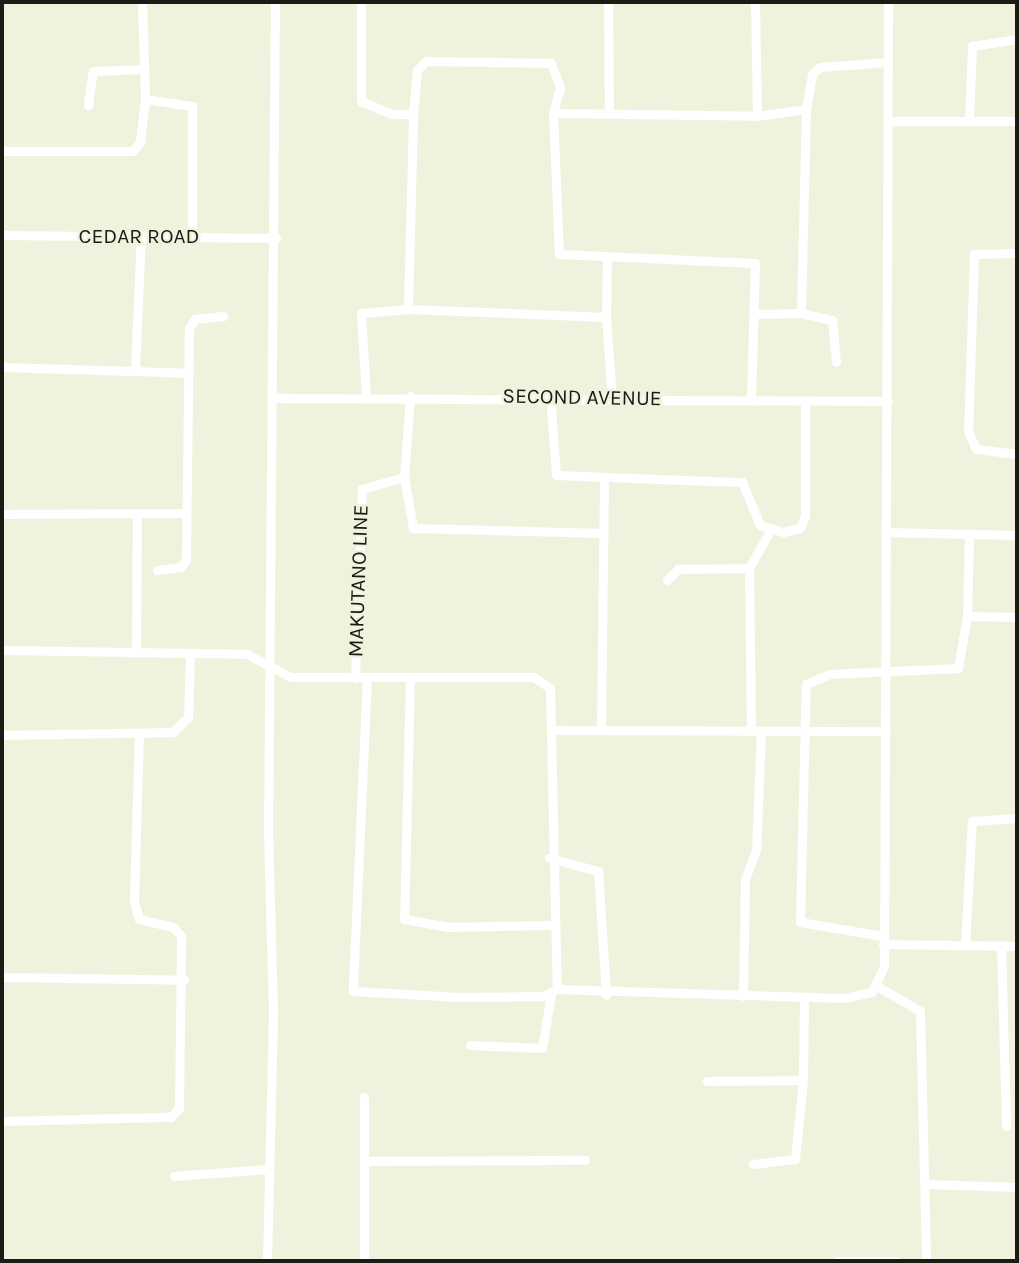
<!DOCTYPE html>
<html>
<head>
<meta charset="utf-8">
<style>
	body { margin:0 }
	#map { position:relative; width:1019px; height:1263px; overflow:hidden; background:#f1f2de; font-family:Karla,sans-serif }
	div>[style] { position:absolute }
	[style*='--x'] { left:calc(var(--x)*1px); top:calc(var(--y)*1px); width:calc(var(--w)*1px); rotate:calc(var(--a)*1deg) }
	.minor>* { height:9px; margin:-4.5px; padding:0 4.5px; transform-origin:4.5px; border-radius:4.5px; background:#fff }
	span { translate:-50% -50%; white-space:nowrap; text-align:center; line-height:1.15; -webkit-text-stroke:5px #f1f2de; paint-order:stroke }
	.street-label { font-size:21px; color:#1b1b15 }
	.frame { position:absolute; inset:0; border:4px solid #1b1b15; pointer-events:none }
</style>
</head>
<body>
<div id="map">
	<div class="minor">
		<i style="--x:142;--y:2;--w:97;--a:88.2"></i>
		<i style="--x:145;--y:99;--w:48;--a:8.5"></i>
		<i style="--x:192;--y:106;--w:130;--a:90"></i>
		<i style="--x:361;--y:2;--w:99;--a:90"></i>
		<i style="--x:361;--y:101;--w:34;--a:23"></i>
		<i style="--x:392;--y:114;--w:21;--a:0"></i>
		<i style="--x:413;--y:114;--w:44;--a:-84.8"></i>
		<i style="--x:417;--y:70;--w:13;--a:-45"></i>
		<i style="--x:426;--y:61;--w:125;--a:0.9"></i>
		<i style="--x:551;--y:63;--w:27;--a:70"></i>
		<i style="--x:560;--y:88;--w:26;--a:106"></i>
		<i style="--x:553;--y:113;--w:204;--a:0.8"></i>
		<i style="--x:757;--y:116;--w:49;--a:-8.1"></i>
		<i style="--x:806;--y:109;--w:36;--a:-80"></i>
		<i style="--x:812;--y:74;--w:11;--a:-41"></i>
		<i style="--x:820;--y:67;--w:68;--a:-4.2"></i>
		<i style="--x:608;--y:2;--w:112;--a:89.5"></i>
		<i style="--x:755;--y:2;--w:114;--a:89"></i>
		<i style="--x:88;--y:105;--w:34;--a:-82"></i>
		<i style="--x:93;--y:71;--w:51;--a:-2.2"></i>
		<i style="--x:553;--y:113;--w:141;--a:87.6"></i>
		<i style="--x:559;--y:254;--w:196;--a:2.6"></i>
		<i style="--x:755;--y:263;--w:137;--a:91.7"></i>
		<i style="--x:889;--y:121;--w:128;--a:0"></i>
		<i style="--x:969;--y:121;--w:75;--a:-87.7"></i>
		<i style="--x:972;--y:46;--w:46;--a:-8.8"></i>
		<i style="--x:2;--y:151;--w:131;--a:0"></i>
		<i style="--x:133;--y:151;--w:11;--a:-52"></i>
		<i style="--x:140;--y:142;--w:43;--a:-83.4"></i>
		<i style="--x:2;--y:235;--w:274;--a:0.6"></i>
		<i style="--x:1017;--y:253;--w:43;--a:178.7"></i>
		<i style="--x:974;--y:254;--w:177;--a:91.9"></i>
		<i style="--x:968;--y:431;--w:20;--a:66"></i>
		<i style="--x:976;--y:449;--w:41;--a:7"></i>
		<i style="--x:408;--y:309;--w:195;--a:-88.5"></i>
		<i style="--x:801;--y:313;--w:204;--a:-88.6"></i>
		<i style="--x:757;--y:314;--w:44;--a:-1.3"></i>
		<i style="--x:801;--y:313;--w:32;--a:13"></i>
		<i style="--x:832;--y:320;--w:42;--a:84.6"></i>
		<i style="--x:606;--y:317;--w:58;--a:-89"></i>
		<i style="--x:2;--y:367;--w:186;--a:1.8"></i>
		<i style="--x:135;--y:370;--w:135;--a:-87.5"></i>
		<i style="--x:550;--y:395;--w:80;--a:85.7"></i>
		<i style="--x:556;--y:475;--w:186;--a:2.2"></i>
		<i style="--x:742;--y:482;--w:47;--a:67.3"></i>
		<i style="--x:760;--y:525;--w:24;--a:17"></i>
		<i style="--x:783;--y:532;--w:17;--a:-13"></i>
		<i style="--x:800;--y:528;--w:13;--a:-67"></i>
		<i style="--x:805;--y:516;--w:115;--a:-90"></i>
		<i style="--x:410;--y:396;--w:81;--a:94.2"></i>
		<i style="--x:404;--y:477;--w:52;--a:80"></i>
		<i style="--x:413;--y:528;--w:191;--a:1.5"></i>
		<i style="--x:366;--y:397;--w:84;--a:-93.4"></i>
		<i style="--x:361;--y:313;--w:47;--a:-4.9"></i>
		<i style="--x:408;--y:309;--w:198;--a:2.3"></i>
		<i style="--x:606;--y:317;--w:82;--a:85.8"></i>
		<i style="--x:276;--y:398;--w:612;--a:0.28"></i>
		<i style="--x:2;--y:514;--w:183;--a:-0.3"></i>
		<i style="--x:885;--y:532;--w:132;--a:1.3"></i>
		<i style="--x:969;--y:536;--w:80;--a:91.4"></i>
		<i style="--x:967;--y:616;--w:50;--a:1.1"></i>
		<i style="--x:749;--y:568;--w:163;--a:89.3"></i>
		<i style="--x:157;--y:570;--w:24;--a:-7"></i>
		<i style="--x:181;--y:567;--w:9;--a:-54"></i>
		<i style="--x:186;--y:560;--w:232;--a:-89.3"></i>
		<i style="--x:189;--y:328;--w:11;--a:-56"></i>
		<i style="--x:195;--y:319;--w:28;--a:-6"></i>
		<i style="--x:667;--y:580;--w:16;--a:-45"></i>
		<i style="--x:678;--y:569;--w:71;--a:-0.8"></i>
		<i style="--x:749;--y:568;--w:43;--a:-60.4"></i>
		<i style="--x:2;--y:650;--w:245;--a:0.9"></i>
		<i style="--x:247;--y:654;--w:49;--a:28.1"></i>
		<i style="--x:290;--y:677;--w:244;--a:0"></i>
		<i style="--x:534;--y:677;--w:19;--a:35"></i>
		<i style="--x:550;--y:688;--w:301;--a:88.7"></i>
		<i style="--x:557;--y:989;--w:288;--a:1.8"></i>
		<i style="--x:845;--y:998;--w:28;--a:-13"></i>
		<i style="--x:872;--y:992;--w:29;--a:-65"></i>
		<i style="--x:884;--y:966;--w:964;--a:-89.76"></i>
		<i style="--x:136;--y:653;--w:138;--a:-89.6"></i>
		<i style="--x:367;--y:677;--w:314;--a:92.6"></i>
		<i style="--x:353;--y:991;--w:106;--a:3.2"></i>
		<i style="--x:459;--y:997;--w:84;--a:-0.7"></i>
		<i style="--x:543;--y:996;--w:16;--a:-27"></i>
		<i style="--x:355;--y:678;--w:189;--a:-87.9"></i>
		<i style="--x:362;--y:489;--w:44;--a:-15.9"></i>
		<i style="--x:410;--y:678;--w:241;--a:91.4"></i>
		<i style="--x:404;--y:919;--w:45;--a:10.3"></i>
		<i style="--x:448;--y:927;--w:102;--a:-1.1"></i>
		<i style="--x:551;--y:730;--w:335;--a:0.2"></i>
		<i style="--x:601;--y:730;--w:249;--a:-89.3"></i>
		<i style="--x:2;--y:735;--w:171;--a:-1"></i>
		<i style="--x:173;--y:732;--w:21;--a:-45"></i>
		<i style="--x:188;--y:717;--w:64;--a:-88.2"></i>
		<i style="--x:549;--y:858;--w:51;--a:14.9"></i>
		<i style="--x:598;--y:871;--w:124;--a:86.3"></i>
		<i style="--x:883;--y:936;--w:84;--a:-170.4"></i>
		<i style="--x:800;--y:922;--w:238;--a:-88.6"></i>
		<i style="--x:806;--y:684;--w:25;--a:-23"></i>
		<i style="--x:829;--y:674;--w:129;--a:-2.7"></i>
		<i style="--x:958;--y:668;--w:53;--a:-80.2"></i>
		<i style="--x:883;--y:944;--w:134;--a:0.9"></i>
		<i style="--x:965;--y:945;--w:124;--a:-86.8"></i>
		<i style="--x:972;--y:821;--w:45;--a:-3.8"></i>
		<i style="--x:1001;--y:945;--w:181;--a:88.4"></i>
		<i style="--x:2;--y:977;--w:182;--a:0.9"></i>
		<i style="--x:877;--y:986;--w:50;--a:30.2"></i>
		<i style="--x:920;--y:1011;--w:250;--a:88.6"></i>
		<i style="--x:743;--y:996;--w:117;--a:-89"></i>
		<i style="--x:745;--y:879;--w:30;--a:-69"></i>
		<i style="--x:756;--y:851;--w:120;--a:-87.6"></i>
		<i style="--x:470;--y:1045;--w:72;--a:2.4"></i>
		<i style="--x:542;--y:1048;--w:55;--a:-80.5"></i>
		<i style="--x:707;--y:1081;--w:96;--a:-0.6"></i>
		<i style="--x:803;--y:1080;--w:83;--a:-89.3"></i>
		<i style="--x:364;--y:1097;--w:164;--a:90"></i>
		<i style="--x:2;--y:1121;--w:169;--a:-1.4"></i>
		<i style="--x:171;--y:1117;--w:12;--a:-48"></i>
		<i style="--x:179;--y:1108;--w:172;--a:-89.3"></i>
		<i style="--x:181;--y:936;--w:12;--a:-132"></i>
		<i style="--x:173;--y:927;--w:35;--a:-167"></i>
		<i style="--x:139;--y:919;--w:19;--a:-106"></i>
		<i style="--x:134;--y:901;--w:166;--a:-88.3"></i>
		<i style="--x:364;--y:1161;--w:221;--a:-0.3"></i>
		<i style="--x:753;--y:1164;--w:42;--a:-6.8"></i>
		<i style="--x:795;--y:1159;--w:79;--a:-84.2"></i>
		<i style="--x:174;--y:1176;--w:94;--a:-4.3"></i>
		<i style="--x:927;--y:1184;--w:90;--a:1.9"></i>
		<i style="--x:267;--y:1261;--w:249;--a:-88.6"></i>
		<i style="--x:273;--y:1012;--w:178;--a:-91.6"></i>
		<i style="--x:268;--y:834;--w:832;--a:-89.52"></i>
		<i style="--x:837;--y:1261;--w:59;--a:0"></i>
	</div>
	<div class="street-label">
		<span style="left:139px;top:236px">CEDAR ROAD</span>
		<span style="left:582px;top:397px;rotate:1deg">SECOND AVENUE</span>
		<span style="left:358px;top:581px;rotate:-88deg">MAKUTANO LINE</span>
	</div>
	<div class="frame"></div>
</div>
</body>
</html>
